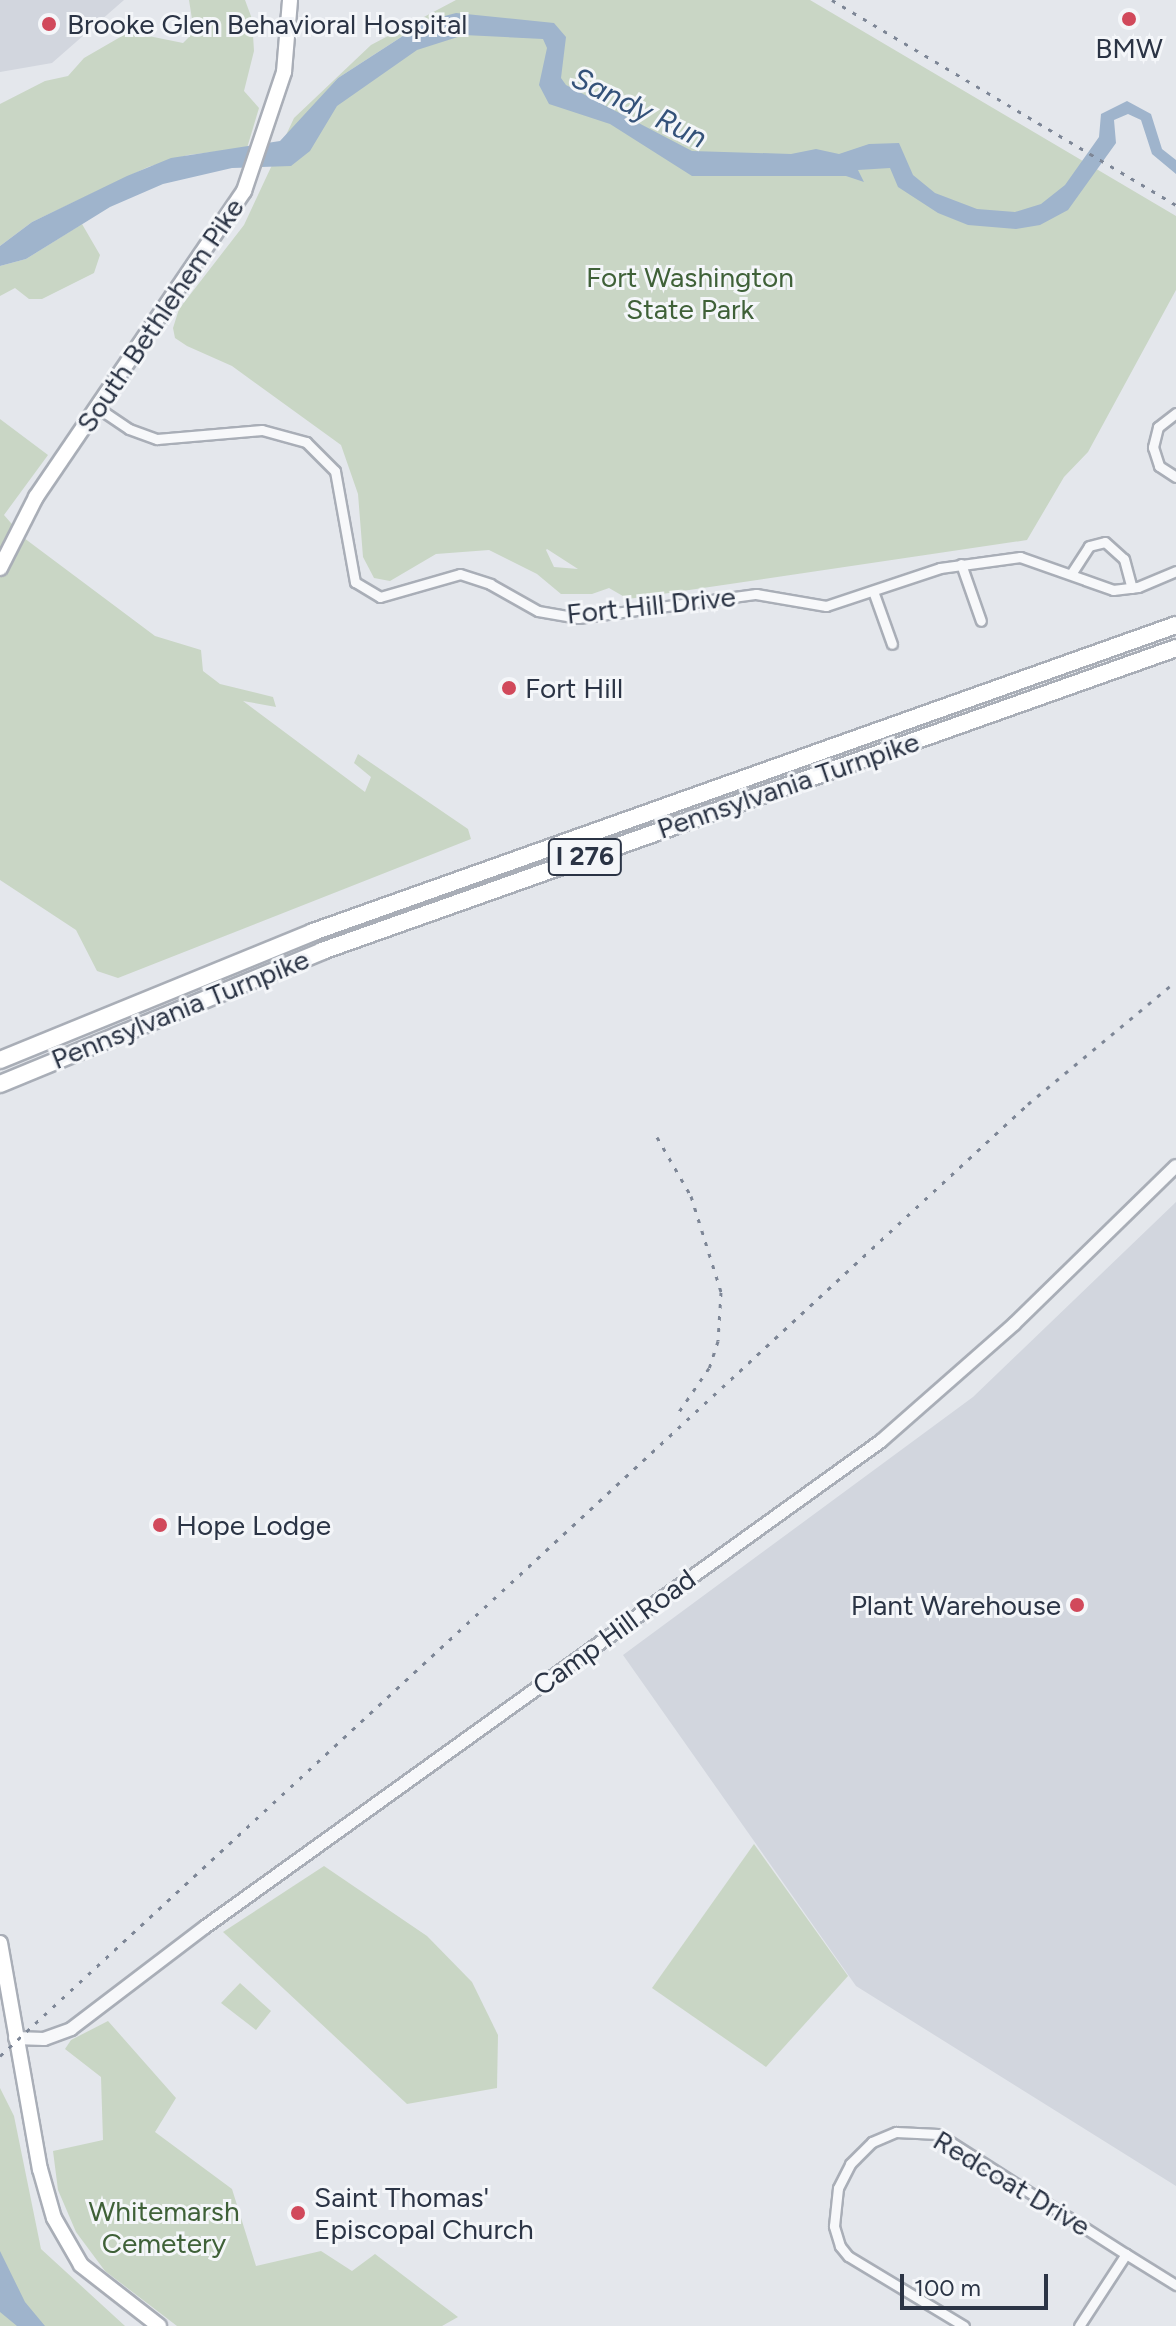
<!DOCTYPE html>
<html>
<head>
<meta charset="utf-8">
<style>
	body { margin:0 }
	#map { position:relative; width:1176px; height:2326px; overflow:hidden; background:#e4e7ec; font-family:Figtree,sans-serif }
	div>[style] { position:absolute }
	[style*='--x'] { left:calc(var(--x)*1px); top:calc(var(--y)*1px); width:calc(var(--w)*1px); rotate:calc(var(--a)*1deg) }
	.built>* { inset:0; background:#d2d6de }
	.green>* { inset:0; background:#c9d6c5 }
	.water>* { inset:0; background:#9fb4cc }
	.roads { filter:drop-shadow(2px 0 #a9aeb7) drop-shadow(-2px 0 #a9aeb7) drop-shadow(0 2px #a9aeb7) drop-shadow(0 -2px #a9aeb7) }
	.minor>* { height:9px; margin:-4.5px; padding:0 4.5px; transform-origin:4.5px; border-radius:4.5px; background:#f7f8fa }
	.tertiary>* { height:12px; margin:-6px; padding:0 6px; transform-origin:6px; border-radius:6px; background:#f7f8fa }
	.primary>* { height:14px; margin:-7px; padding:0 7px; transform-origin:7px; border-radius:7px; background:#fff }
	.motorway>* { height:16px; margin:-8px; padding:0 8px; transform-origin:8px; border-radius:8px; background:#fff }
	.rail>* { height:3px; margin-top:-1.5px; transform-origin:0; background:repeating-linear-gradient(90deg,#7d8696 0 4px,transparent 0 12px) }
	.dots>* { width:22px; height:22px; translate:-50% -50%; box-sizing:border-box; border:4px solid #f4f6f9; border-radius:50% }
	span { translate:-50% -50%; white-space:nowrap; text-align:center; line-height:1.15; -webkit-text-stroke:6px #f4f6f9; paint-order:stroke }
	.shield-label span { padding:2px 6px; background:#f4f6f9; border:2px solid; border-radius:6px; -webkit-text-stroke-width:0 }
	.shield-label { font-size:26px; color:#2b3445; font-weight:700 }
	.poi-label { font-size:28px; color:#2b3445 }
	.left { translate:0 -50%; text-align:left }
	.right { translate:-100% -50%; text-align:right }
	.park-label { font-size:28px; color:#3f6138 }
	.street-label { font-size:28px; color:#2b3445 }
	.water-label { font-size:30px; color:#34527a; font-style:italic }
	.scale { position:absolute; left:900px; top:2274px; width:148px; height:36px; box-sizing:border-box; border:4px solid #2b3445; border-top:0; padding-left:10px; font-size:24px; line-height:28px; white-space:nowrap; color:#2b3445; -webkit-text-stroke:6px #f4f6f9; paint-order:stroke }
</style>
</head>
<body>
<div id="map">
	<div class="built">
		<i style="clip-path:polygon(0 0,124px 0,52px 63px,0 72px)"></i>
		<i style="clip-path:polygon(1176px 1202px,1176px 2186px,856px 1986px,623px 1655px,973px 1397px)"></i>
	</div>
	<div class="green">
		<i style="clip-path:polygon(189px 0,245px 0,252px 19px,254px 51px,244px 91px,259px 108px,247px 148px,188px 155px,148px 167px,32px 222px,0 246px,0 104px,45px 81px,68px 76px,84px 58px,129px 32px,183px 43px,194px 32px)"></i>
		<i style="clip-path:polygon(evenodd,456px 0,810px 0,1176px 216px,1176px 290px,1088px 452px,1064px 477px,1027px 540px,628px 599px,609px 588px,592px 594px,561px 594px,537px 574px,489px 550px,436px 554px,390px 581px,374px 578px,363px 557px,358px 494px,341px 445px,232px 366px,187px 346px,175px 338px,173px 328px,179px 309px,244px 225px,294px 118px,371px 45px,456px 0,426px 21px,310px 110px,338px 78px,426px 21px,456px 0,546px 550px,547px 549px,578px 569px,554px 567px,546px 550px)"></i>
		<i style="clip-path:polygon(82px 224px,100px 255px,94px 273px,42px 299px,29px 299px,15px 288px,0 296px,0 266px,26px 259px)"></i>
		<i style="clip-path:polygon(0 419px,48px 455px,4px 515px,24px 538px,155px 636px,201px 650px,203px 671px,220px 684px,273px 697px,276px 707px,243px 701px,365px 792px,371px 777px,354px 763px,358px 754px,468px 829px,471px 839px,118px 978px,97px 971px,76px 930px,0 880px)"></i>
		<i style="clip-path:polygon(754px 1844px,848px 1976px,766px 2067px,652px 1988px)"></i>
		<i style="clip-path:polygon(324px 1866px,427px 1936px,472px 1982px,498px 2035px,497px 2088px,407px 2104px,223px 1932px)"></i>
		<i style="clip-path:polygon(240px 1983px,271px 2011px,256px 2030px,221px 2003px)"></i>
		<i style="clip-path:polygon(108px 2021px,176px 2098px,155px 2132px,232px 2189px,256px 2266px,321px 2251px,352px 2271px,375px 2254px,458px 2317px,442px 2326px,177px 2326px,105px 2271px,76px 2232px,58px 2190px,53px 2151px,103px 2140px,101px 2077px,65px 2049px,71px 2040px)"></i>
		<i style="clip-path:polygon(0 2088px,14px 2116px,41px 2249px,125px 2326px,0 2326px)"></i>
	</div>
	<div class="water">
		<i style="clip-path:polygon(456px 13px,554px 23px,566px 37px,561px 78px,566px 85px,692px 151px,791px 154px,816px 149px,839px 154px,869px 144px,899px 143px,913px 175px,935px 193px,977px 209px,1015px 212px,1041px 204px,1065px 185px,1099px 137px,1101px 114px,1127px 101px,1151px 114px,1162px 149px,1176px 160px,1176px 174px,1152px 154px,1141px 120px,1128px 114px,1114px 120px,1116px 143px,1068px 210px,1040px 225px,1016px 229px,968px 225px,938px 213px,898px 187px,890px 168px,858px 170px,864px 182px,846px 176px,692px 176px,610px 124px,549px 104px,539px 85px,547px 48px,543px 39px,464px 35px,417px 50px,337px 106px,310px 151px,291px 166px,232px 168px,163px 184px,110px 207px,26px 259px,0 266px,0 246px,32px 222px,127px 176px,171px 158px,280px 141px,338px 78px,426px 21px)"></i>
		<i style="clip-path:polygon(0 2251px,25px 2302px,45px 2326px,17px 2326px,0 2312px)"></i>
	</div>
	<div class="roads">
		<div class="minor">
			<i style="--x:98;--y:408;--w:37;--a:34"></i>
			<i style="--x:129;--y:429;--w:30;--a:20"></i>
			<i style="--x:157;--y:439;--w:105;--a:-4.9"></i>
			<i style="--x:262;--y:430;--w:46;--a:15.3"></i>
			<i style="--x:306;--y:442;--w:41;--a:45"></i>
			<i style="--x:335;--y:471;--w:113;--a:79.8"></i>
			<i style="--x:355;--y:582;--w:29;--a:31"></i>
			<i style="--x:380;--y:597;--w:83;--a:-16"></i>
			<i style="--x:460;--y:574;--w:32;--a:18"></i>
			<i style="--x:490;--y:584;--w:55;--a:29.4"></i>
			<i style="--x:538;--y:611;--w:41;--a:9.9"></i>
			<i style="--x:578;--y:618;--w:180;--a:-7.7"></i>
			<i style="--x:756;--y:594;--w:71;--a:9.7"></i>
			<i style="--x:826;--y:606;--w:120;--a:-18.4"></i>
			<i style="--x:940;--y:568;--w:81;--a:-7.8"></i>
			<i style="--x:1020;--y:557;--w:99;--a:19.5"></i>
			<i style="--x:1113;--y:590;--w:25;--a:-7"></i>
			<i style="--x:1138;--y:587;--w:41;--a:-22.8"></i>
			<i style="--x:1176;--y:413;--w:23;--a:142"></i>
			<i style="--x:1158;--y:427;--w:21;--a:104"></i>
			<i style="--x:1153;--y:447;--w:20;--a:72"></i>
			<i style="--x:1159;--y:466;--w:20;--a:33"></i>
			<i style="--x:961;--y:564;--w:60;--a:70.7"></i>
			<i style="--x:1071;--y:574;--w:33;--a:-57"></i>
			<i style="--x:1089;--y:546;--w:16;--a:-14"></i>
			<i style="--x:1105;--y:542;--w:25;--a:42"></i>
			<i style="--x:1124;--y:559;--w:30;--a:75"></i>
			<i style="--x:873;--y:591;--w:56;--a:70.3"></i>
			<i style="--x:1126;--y:2254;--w:59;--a:31.8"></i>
			<i style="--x:964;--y:2326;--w:135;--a:-148.9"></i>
			<i style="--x:848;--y:2256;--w:13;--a:-129"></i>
			<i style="--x:840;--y:2246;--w:21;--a:-107"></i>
			<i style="--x:834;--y:2226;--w:38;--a:-84"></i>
			<i style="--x:838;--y:2188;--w:27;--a:-63"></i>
			<i style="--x:850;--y:2164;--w:31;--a:-45"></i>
			<i style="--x:872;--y:2142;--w:26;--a:-23"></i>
			<i style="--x:896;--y:2132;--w:42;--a:2.7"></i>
			<i style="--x:938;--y:2134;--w:223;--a:32.6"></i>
			<i style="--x:1126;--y:2254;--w:86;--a:123.1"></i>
		</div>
		<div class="tertiary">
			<i style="--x:15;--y:2038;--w:29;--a:2"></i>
			<i style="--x:44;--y:2039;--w:29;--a:-20"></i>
			<i style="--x:71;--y:2029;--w:168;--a:-37.3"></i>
			<i style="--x:205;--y:1927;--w:833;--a:-35.71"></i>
			<i style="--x:881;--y:1441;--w:177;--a:-41.3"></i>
			<i style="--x:1014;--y:1324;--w:226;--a:-44.3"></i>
		</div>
		<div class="primary">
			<i style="--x:0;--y:568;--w:80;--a:-63.1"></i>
			<i style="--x:36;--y:497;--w:370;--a:-55.8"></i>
			<i style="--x:244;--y:191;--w:126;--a:-71.4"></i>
			<i style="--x:284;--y:72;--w:72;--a:-85.2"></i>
			<i style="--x:0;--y:1943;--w:230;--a:80"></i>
			<i style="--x:40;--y:2169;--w:51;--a:74.1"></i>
			<i style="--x:54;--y:2218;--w:54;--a:60.1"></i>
			<i style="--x:81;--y:2265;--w:99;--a:38"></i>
		</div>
		<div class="motorway">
			<i style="--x:0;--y:1060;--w:338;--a:-22.2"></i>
			<i style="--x:313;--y:932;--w:916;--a:-19.58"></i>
			<i style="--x:0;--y:1084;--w:348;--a:-22.4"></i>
			<i style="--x:322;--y:951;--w:906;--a:-19.53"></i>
		</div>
	</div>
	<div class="rail">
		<i style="--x:832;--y:0;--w:400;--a:30.8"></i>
		<i style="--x:657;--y:1137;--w:68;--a:60"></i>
		<i style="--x:691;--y:1196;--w:101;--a:72.6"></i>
		<i style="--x:721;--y:1292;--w:49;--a:93.5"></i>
		<i style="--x:718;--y:1341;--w:28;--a:108"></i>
		<i style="--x:709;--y:1368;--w:58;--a:124.5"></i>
		<i style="--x:0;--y:2056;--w:1401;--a:-42.8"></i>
		<i style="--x:1028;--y:1104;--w:192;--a:-39.7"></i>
	</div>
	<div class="dots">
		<i style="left:1129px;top:19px;background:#d1495b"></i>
		<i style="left:49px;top:24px;background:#d1495b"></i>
		<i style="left:509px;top:688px;background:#d1495b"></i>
		<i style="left:160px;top:1525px;background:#d1495b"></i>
		<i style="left:1077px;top:1605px;background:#d1495b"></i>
		<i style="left:298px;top:2213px;background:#d1495b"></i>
	</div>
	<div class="shield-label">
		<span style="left:585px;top:857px">I 276</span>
	</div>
	<div class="poi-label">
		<span class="left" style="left:67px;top:24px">Brooke Glen Behavioral Hospital</span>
		<span style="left:1129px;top:48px">BMW</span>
		<span class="left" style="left:525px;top:688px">Fort Hill</span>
		<span class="left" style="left:176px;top:1525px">Hope Lodge</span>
		<span class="right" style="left:1061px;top:1605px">Plant Warehouse</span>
		<span class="left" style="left:314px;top:2213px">Saint Thomas'<br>Episcopal Church</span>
	</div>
	<div class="park-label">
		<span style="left:690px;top:293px">Fort Washington<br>State Park</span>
		<span style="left:164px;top:2227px">Whitemarsh<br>Cemetery</span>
	</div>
	<div class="street-label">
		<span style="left:160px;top:315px;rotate:-56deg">South Bethlehem Pike</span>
		<span style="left:651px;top:605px;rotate:-6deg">Fort Hill Drive</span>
		<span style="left:788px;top:785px;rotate:-19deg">Pennsylvania Turnpike</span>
		<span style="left:180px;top:1009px;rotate:-22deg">Pennsylvania Turnpike</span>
		<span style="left:614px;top:1632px;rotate:-36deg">Camp Hill Road</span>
		<span style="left:1012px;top:2183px;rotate:31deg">Redcoat Drive</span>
	</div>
	<div class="water-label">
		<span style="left:639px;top:108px;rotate:26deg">Sandy Run</span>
	</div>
	<div class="scale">100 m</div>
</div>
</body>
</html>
